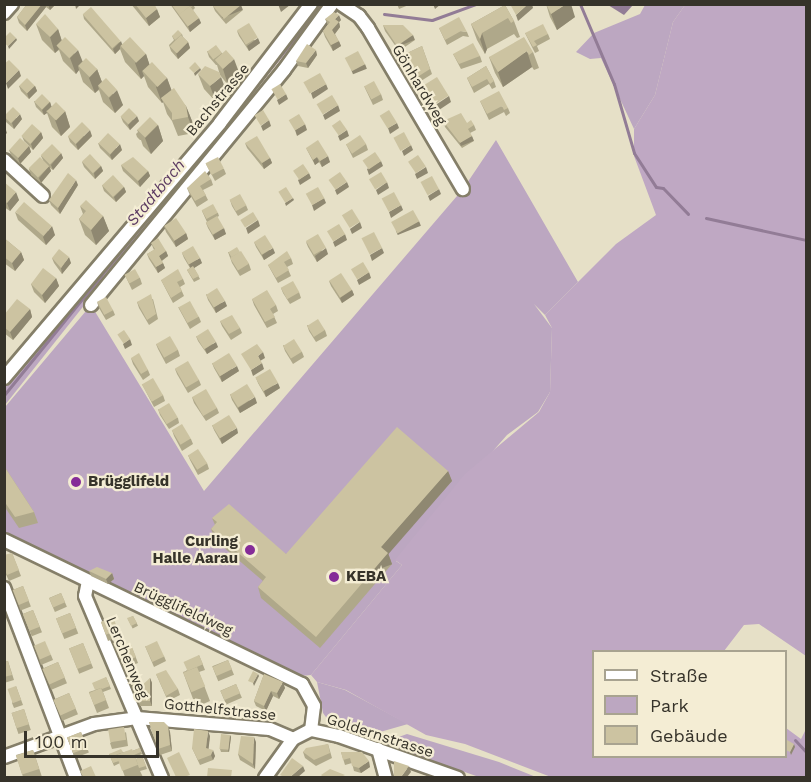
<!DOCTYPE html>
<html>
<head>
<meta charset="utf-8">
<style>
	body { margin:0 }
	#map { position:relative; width:811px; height:782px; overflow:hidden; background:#e6e0c7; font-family:"Work Sans",sans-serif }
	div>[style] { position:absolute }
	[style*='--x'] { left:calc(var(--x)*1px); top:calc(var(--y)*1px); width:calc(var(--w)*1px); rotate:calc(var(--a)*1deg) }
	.green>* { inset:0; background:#bca7c1 }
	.forest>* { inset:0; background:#bfa8c3 }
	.water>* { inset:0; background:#927c96 }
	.stream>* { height:3px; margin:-1.5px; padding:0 1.5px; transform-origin:1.5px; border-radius:1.5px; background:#927c96 }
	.roads { filter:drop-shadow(2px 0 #857f69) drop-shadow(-2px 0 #857f69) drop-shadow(0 2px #857f69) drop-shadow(0 -2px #857f69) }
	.minor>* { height:12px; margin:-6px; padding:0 6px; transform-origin:6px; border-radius:6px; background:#fff }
	.wall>* { inset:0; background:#afa88a; transform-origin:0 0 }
	.shaded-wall>* { inset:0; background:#8f8871; transform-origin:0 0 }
	.building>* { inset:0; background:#ccc3a1; transform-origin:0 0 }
	.dots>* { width:16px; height:16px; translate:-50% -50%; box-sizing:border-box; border:3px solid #f4edd4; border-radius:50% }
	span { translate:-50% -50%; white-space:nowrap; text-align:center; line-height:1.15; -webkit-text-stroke:4.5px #f4edd4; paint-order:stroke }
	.street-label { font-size:15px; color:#36332a }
	.poi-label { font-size:15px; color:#36332a; font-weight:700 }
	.left { translate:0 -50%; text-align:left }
	.right { translate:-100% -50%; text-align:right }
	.water-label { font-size:16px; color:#5b3a62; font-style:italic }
	.frame { position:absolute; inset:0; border:6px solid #36332a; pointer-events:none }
	.legend { position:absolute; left:592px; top:650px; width:195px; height:108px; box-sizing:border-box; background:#f4edd4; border:2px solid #a8a390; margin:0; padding:8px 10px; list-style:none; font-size:18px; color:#36332a }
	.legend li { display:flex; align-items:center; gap:12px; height:30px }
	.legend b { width:30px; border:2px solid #a8a390 }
	.scale { position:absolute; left:24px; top:731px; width:135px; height:27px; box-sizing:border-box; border:3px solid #36332a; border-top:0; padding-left:8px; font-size:18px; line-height:21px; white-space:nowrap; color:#36332a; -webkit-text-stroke:4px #f4edd4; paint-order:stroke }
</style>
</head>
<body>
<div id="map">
	<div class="green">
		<i style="clip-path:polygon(645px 5px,685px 5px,673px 22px,655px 95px,634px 129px,601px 58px,590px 59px,576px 52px,594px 33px,640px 14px)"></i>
		<i style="clip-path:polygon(217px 129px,224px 134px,110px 270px,107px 265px)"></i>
		<i style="clip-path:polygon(496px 140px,578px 282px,545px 315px,534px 304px,552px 328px,550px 392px,538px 412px,507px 435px,396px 561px,402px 565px,311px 675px,290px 677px,5px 540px,5px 407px,91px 305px,204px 491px,463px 189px)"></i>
		<i style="clip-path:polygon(98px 272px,105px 279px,5px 405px,5px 384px)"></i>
		<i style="clip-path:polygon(317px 682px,345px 690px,408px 724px,366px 736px,331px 724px,323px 713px)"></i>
		<i style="clip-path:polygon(407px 734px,499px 762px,536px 777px,479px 777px,382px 743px)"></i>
	</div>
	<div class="forest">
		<i style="clip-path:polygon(685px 5px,806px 5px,806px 656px,759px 624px,744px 625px,724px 651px,594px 652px,594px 756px,786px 756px,786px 728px,801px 739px,806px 729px,806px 777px,551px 777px,465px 744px,426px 735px,346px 690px,317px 682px,311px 675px,402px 565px,395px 560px,465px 474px,539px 412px,550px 392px,552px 328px,545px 315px,616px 244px,656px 215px,634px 156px,634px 129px,655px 95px,673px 22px)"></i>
	</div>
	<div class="water">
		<i style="clip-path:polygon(608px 5px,608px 4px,633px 5px,624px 15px)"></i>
	</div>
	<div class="stream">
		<i style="--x:580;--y:4;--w:87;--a:67"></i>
		<i style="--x:614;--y:84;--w:72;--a:73.8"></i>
		<i style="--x:634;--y:153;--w:40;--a:57.1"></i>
		<i style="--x:656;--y:187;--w:7;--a:8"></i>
		<i style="--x:663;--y:188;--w:36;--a:46"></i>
		<i style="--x:384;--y:14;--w:48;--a:7.1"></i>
		<i style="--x:432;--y:20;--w:47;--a:-20"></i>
		<i style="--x:205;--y:150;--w:187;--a:-51.3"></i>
		<i style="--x:706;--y:218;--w:102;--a:12.4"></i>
		<i style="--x:4;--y:395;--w:268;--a:-50.9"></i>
		<i style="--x:795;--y:740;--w:16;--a:47"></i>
	</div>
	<div class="roads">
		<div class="minor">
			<i style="--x:341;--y:4;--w:22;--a:34"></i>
			<i style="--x:359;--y:16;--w:15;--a:53"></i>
			<i style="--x:368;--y:28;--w:187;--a:59.5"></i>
			<i style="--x:4;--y:13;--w:12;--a:-48"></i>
			<i style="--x:4;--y:160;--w:53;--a:42.7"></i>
			<i style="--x:91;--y:305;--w:304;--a:-50.6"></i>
			<i style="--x:284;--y:70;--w:82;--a:-54"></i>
			<i style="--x:4;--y:378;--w:334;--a:-49.7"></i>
			<i style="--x:220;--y:123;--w:150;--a:-52.6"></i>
			<i style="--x:4;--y:540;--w:331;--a:25.8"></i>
			<i style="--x:302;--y:684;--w:25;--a:61"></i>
			<i style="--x:314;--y:706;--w:24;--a:97"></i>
			<i style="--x:88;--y:581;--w:15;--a:101"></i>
			<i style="--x:85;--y:596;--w:198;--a:67.1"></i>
			<i style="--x:4;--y:588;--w:203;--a:69.2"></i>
			<i style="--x:378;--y:749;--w:30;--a:75"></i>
			<i style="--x:4;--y:757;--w:96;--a:-20.1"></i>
			<i style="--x:94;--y:724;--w:43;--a:-7.9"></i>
			<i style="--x:137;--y:718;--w:133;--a:4.7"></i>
			<i style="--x:270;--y:729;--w:25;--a:23"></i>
			<i style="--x:265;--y:778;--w:48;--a:-54.3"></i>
			<i style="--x:293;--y:739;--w:20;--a:-27"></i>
			<i style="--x:311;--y:730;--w:29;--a:12"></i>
			<i style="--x:339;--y:736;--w:126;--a:19.4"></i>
		</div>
	</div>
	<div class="wall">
		<i style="clip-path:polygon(27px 4px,53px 4px,54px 6px,50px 10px,46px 7px,27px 31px,19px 23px,17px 17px)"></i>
		<i style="clip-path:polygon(131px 4px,154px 4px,160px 17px,149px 26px)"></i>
		<i style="clip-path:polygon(170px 4px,193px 4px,195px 8px,193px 10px,201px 23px,190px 32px)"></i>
		<i style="clip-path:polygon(397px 4px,411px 4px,399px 9px)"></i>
		<i style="clip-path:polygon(546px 4px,575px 17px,557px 30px,550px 17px)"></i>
		<i style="clip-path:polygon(505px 5px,514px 21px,520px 37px,517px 38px,514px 34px,487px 49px,485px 54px,477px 40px,471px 24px)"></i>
		<i style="clip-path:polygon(213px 6px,243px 10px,226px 24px,215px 11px)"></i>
		<i style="clip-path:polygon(83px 14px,122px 44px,146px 54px,149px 64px,167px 78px,171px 90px,186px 106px,192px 121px,194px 133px,178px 136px,172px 121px,167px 114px,163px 102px,162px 103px,148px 87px,144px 76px,141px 79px,125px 62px,120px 49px,115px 54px,84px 19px)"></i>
		<i style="clip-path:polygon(325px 19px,341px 20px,339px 22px,340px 27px,335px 34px,341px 46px,333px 51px,325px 37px,323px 31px,328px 25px)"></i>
		<i style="clip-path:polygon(36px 24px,58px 29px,62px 41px,82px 61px,97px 69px,102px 82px,123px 105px,115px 113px,103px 102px,99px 90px,95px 93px,83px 82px,79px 70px,76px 74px,63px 61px,59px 50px,55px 53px,42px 40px)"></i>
		<i style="clip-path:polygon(383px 25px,415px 40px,399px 51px,385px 31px)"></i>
		<i style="clip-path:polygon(439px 28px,467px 32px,469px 37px,463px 36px,447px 45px)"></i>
		<i style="clip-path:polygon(237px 31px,260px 43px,249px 51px,239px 36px)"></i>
		<i style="clip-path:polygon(525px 33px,548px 34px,550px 39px,537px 46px,539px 51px,535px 53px)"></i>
		<i style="clip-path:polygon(182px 34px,183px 37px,188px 42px,190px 48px,178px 59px,171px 51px,169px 45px,174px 40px,172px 36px)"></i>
		<i style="clip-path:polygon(422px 46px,432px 74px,421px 81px,405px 61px,403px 55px)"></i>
		<i style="clip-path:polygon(207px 51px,222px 53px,240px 75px,228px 85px,220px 75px,217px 65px,216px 65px,209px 57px)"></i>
		<i style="clip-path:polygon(533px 52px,539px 68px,534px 70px,532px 67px,503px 87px,495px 73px,489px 57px)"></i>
		<i style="clip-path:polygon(453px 54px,480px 56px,482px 62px,461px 69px)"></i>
		<i style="clip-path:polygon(317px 55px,308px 68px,298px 66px,296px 61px)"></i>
		<i style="clip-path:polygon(486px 66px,494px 81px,496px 87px,492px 89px,489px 84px,474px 93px,467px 78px)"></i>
		<i style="clip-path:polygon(198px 74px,227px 93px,216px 102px,204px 89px)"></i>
		<i style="clip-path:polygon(19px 86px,35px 86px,37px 91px,29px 99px,21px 91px)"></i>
		<i style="clip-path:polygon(364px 86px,381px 94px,383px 100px,373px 105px)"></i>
		<i style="clip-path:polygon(34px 101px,50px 102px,51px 106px,65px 111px,70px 127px,61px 136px,52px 127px,47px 113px,44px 115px,36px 107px)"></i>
		<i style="clip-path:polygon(480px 101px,508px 108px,510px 113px,506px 116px,504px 112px,489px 120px)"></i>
		<i style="clip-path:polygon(4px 116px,22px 119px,14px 129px,6px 122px)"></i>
		<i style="clip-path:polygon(121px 117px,139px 121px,130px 130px,123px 122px)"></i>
		<i style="clip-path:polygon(443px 121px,467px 123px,474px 125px,476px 130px,470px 133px,474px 141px,462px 148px,445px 127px)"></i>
		<i style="clip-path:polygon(158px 125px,163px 141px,151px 154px,143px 146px,141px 140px,140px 140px,137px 137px,136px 134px,138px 132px,137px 130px)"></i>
		<i style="clip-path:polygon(41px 132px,43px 138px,33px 150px,24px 141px,22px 136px)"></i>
		<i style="clip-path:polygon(68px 136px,92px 136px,78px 150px,70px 142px)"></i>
		<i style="clip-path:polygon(98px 143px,122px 150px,112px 160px,100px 148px)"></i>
		<i style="clip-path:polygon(245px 143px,270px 158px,272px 163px,264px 169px,247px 148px)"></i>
		<i style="clip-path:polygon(346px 144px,366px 144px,368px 150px,353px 158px)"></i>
		<i style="clip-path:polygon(29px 146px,31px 152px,20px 164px,11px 155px,9px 150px)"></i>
		<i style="clip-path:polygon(306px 148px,330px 162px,322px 167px,319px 162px,315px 165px)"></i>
		<i style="clip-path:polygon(61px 153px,63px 158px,53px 170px,50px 168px,51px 171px,41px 183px,31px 175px,29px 169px,43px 160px,41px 156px)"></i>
		<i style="clip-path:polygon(82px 162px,101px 166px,103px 171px,95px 179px,84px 167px)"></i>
		<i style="clip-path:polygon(206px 164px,224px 169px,226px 174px,215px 181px)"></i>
		<i style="clip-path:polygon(121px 165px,148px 171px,150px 176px,140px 187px,123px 171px)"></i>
		<i style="clip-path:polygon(211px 179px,213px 185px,203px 190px,208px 200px,197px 207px,189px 193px,187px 188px)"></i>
		<i style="clip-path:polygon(4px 182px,19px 200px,10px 211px,4px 207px)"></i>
		<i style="clip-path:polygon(78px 185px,60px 214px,51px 205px,49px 200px)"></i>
		<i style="clip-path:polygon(102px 185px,124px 187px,126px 192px,116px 202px,104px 191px)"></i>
		<i style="clip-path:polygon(230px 200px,246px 205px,248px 210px,238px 216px,232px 206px)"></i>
		<i style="clip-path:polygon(80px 206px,103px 216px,109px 231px,96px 245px,85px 235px,79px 219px,83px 214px)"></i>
		<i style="clip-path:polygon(202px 211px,218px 213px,219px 216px,217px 217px,226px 234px,215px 240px,208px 228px,206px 223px,207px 222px)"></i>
		<i style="clip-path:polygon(15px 212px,55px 235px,46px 245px,18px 220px)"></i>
		<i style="clip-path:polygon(164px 226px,186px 233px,188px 239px,176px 247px,166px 232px)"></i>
		<i style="clip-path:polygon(4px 238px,21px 252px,24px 260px,15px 271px,4px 263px)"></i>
		<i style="clip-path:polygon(254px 242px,275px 253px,264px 260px,256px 247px)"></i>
		<i style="clip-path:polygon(306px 242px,328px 254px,317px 262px,308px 247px)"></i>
		<i style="clip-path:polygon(151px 243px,166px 251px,168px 256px,162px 261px,165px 268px,158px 273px,149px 259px,147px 254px,154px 250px)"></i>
		<i style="clip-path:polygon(228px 252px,240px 252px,249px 264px,251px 270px,240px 276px,232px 263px)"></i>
		<i style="clip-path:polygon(182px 253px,202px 263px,194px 268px,200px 279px,194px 282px,187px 270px,190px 268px,184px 258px)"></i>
		<i style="clip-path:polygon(52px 258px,71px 263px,62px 274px,54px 263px)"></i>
		<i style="clip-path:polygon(291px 258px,293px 264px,287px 267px,291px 276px,278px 283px,268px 265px)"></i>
		<i style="clip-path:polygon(125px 275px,140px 278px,142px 284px,132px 290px)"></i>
		<i style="clip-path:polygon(56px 278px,59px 286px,45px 303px,34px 292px,31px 284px)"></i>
		<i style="clip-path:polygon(183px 279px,185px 284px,180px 287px,184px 296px,173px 303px,161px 280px)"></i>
		<i style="clip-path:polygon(329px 281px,352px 290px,354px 295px,342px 303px,331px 286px)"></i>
		<i style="clip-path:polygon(281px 288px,299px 292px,301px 298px,290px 304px,283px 293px)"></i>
		<i style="clip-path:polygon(206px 294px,227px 306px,216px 313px,208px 300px)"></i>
		<i style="clip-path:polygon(153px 299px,158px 319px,149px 325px,139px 308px,137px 302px)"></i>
		<i style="clip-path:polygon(252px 299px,276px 305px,278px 311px,273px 314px,277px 323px,267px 328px,254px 305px)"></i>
		<i style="clip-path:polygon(97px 302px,113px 310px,115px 315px,106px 320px,99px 308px)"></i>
		<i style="clip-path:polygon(178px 307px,199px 317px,201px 322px,190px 329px)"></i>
		<i style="clip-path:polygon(30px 309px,32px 317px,13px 340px,4px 333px,4px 315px)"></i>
		<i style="clip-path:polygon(220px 321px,240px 328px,242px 333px,231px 340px,222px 326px)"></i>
		<i style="clip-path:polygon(307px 325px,325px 330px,327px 336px,316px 342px,309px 331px)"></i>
		<i style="clip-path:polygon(196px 336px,218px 347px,207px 354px,198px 341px)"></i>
		<i style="clip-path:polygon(156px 344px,178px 350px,180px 356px,166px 364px,158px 349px)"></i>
		<i style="clip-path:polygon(283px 345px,302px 352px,304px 357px,293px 364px,285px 351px)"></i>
		<i style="clip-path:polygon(131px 358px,148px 370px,150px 375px,143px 380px,133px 364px)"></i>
		<i style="clip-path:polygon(212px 363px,239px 371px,222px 382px,214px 368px)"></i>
		<i style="clip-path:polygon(175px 369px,199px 380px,201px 385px,188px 393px,177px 374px)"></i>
		<i style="clip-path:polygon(256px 378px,280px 388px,266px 397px,258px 383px)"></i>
		<i style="clip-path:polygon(142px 384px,163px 395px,165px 401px,154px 407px)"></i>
		<i style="clip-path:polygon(230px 394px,257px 403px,240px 413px,232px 400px)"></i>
		<i style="clip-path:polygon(192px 397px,217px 408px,219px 413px,206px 421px,194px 403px)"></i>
		<i style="clip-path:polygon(158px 409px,178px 418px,179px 423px,169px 429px,160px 415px)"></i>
		<i style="clip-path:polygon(212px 425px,238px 433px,222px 444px,214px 430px)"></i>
		<i style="clip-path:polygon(172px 430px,191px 439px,193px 444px,182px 451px,174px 436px)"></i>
		<i style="clip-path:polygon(188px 455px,207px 463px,209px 469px,198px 475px,190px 460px)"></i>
		<i style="clip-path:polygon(4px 466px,34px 512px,38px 523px,19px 528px,4px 506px)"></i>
		<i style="clip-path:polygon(448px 471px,452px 481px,388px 553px,392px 564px,320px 648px,261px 598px,258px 587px,263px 581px,215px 540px,211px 529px,215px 525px,212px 518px,286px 554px)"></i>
		<i style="clip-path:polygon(12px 553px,21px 576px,9px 581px,4px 570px)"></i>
		<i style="clip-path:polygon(89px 571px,112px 573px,114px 579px,108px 584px,91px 576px)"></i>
		<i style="left:23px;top:586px;width:22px;height:11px;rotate:69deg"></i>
		<i style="left:61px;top:593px;width:15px;height:13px;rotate:67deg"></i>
		<i style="left:33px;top:610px;width:24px;height:11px;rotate:68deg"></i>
		<i style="left:70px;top:613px;width:22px;height:15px;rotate:68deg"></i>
		<i style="left:133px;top:616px;width:11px;height:6px;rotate:63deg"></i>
		<i style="clip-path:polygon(101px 622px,118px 630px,120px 636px,108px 641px)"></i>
		<i style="clip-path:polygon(121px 639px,125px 648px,131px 645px,138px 663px,125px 668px,119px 651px,117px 652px,113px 643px)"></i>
		<i style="left:83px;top:643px;width:27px;height:15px;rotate:68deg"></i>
		<i style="clip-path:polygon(34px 645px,51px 655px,53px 660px,41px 665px)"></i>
		<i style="clip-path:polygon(145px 646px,164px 656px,166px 661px,154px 667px)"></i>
		<i style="clip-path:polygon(199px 655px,205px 670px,199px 672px,210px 701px,196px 707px,183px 672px,186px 671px)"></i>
		<i style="left:228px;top:660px;width:16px;height:17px;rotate:68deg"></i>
		<i style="clip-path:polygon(8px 661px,14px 680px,4px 683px,4px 662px)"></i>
		<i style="left:58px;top:662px;width:23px;height:17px;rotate:67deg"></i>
		<i style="clip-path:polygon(156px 674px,178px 689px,180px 695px,168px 701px)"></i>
		<i style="clip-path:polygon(264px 674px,285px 688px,279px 699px,273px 696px,266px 711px,256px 706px,254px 701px)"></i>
		<i style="clip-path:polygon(106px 677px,111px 689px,103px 692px,109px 708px,97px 713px,89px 692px,95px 690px)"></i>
		<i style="left:139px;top:677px;width:8px;height:10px;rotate:67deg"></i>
		<i style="clip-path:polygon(150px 678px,152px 683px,152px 706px,140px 706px,138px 701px)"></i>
		<i style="left:236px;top:684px;width:15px;height:17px;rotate:67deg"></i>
		<i style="clip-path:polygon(16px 686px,23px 705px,14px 708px,12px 703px)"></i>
		<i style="left:69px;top:693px;width:23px;height:17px;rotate:67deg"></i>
		<i style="left:24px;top:709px;width:22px;height:13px;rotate:72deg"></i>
		<i style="clip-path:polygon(149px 722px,168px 726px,170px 732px,172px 751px,160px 755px)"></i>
		<i style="left:81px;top:732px;width:22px;height:15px;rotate:69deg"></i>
		<i style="clip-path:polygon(126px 732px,128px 746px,112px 749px,110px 743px)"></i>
		<i style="clip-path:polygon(230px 735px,231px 737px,229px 752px,221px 752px,220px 749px)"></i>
		<i style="clip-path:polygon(210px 736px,208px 749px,215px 756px,213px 760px,200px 765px,192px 748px)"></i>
		<i style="clip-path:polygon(256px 742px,255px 769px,240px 760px,238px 754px)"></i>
		<i style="clip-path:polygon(328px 744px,332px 758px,316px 766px,305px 758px,303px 752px)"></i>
		<i style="clip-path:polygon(140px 748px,142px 754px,135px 757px,136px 759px,142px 756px,147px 769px,140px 771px,143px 777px,125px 777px,120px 763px,114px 766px,109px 754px,132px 751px)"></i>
		<i style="clip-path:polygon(33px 750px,42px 777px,23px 777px,16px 755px)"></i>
		<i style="clip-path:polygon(341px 752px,370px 767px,361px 773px,354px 771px,352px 763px,345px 765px)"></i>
	</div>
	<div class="shaded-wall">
		<i style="clip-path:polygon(42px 4px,45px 4px,46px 7px,27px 31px,25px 25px)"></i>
		<i style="clip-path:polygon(48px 4px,53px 4px,54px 6px,50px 10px)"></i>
		<i style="clip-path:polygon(75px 4px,81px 4px,76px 9px)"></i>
		<i style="clip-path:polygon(278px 4px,290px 4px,290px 5px,281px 12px)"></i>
		<i style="clip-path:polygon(433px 4px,441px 4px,435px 9px)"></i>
		<i style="clip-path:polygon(528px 4px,532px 4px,533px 8px,518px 21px,516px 15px)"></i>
		<i style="clip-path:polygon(566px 4px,571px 4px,575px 17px,557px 30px,551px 14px)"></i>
		<i style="left:241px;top:5px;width:5px;height:22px;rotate:68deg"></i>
		<i style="clip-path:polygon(157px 9px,160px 17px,149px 26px,146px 18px)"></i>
		<i style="clip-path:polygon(339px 15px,341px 20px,339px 22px,340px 27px,334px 35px,332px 30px,335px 19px)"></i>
		<i style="clip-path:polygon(199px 18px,201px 23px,190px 32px,188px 26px)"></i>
		<i style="clip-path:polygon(58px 29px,63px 45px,57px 46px,59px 49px,55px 53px,50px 37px)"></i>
		<i style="clip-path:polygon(482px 33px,487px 49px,485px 54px,480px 39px)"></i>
		<i style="left:413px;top:35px;width:5px;height:19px;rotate:68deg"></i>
		<i style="clip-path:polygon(16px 38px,17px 40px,9px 49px,8px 46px)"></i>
		<i style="clip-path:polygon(258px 38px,260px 43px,249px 51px,247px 46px)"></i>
		<i style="clip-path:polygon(121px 41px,123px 47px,120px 46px,120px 49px,115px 54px,113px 49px)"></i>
		<i style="clip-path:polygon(339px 41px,341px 46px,333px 51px,331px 45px)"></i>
		<i style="clip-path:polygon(188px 42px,190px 48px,178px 59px,176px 53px)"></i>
		<i style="clip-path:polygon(78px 50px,84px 65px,78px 66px,79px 70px,76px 74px,70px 58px)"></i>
		<i style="clip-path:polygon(316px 50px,317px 55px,308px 68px,306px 63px)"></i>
		<i style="clip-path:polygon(527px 51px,532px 67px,503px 87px,498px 72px)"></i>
		<i style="clip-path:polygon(146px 54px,151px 69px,142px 71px,144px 76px,141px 79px,135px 63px)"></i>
		<i style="clip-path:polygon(234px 59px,240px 75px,228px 85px,223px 69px)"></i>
		<i style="left:365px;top:64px;width:5px;height:15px;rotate:68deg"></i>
		<i style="clip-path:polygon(200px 68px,201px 70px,195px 76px,194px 73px)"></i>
		<i style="clip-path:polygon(97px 69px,103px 85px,98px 86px,99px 89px,95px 93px,89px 78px)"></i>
		<i style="clip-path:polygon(19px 70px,21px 76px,8px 89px,6px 83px)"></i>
		<i style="clip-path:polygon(221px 77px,227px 93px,216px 102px,210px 86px)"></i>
		<i style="clip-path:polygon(167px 78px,173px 94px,161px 98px,163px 102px,162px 103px,156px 87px)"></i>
		<i style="clip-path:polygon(326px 84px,328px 89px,313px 99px,311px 93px)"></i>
		<i style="clip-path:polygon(35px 86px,37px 91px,29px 99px,27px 93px)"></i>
		<i style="clip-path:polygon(117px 90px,123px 105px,115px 113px,109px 98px)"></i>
		<i style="clip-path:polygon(286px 94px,288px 99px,279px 105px,277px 100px)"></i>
		<i style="clip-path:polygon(449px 96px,451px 102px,436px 112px,434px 106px)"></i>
		<i style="clip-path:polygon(50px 102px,52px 108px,46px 111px,47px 113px,44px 115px,42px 110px)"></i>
		<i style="clip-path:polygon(338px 105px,340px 111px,325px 120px,323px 115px)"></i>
		<i style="clip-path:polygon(186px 106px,192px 121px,194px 133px,188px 117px)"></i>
		<i style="clip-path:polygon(65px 111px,70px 127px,61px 136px,55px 120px)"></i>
		<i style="clip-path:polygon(20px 114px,22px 119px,14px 129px,12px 123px)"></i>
		<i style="clip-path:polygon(137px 116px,139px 121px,130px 130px,128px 125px)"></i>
		<i style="clip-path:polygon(269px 120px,271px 126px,263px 131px,261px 126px)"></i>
		<i style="clip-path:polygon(397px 123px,399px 128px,390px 134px,388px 128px)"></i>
		<i style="clip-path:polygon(305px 124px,307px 130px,297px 136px,295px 130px)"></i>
		<i style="clip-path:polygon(158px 125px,163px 141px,151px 154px,145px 138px)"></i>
		<i style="clip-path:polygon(5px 127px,7px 133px,4px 136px,4px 128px)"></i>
		<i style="clip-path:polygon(90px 130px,92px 136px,78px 150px,76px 144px)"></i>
		<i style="clip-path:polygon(347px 130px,349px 136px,340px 141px,338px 136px)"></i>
		<i style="clip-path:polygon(41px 132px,43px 138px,33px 150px,31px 144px)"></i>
		<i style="left:472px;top:136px;width:5px;height:14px;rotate:68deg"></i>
		<i style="clip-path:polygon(120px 144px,122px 150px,112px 160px,110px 155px)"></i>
		<i style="clip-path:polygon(411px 145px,413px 150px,404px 156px,402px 151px)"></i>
		<i style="clip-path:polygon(29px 146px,31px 152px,20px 164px,18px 158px)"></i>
		<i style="clip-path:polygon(61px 153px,63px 158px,53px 170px,51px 165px)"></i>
		<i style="clip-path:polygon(328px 156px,330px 162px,322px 167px,320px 161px)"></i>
		<i style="clip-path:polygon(317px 157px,319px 162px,315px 165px,313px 160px)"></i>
		<i style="clip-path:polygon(270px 158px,272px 163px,264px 169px,262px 163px)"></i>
		<i style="clip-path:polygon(381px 161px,383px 166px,369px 175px,367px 169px)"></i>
		<i style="clip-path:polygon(49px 166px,51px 171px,41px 183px,39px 178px)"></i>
		<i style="clip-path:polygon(101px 166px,103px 171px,95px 179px,94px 173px)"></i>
		<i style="clip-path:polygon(426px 167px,428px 173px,417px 179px,415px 174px)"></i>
		<i style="clip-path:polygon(148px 171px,150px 176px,140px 187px,138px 181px)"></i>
		<i style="clip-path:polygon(309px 173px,311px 178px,300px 185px,298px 180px)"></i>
		<i style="clip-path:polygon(76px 180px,78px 185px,60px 214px,58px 208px)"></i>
		<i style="clip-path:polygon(347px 182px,349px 187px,337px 195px,335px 190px)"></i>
		<i style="clip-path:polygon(387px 182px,389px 188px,378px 195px,376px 190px)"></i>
		<i style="clip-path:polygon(124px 187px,126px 192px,116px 202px,114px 197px)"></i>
		<i style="clip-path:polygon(439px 189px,441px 194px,430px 201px,428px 196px)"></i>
		<i style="clip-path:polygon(16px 192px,19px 200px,10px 211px,7px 203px)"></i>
		<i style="clip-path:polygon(293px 198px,294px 200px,286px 206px,285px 203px)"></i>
		<i style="clip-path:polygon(324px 198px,326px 203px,314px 211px,312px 205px)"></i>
		<i style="clip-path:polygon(401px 205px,403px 210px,391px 218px,389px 212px)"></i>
		<i style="clip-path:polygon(103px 216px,109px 231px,96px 245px,91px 230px)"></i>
		<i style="clip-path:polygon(258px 220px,260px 226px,248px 234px,246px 228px)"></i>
		<i style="left:419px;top:221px;width:5px;height:25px;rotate:68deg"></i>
		<i style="clip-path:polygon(360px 222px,362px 228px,352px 234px,350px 229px)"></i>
		<i style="clip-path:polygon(52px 226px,55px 235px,46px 245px,43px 237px)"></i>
		<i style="clip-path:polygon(224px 228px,226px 234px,215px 240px,213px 235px)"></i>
		<i style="clip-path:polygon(186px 233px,188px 239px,176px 247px,174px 241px)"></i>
		<i style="clip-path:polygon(345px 234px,347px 240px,335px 247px,333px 242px)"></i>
		<i style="clip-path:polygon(273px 248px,275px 253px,264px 260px,262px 255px)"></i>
		<i style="clip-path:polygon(326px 248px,328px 254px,317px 262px,315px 256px)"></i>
		<i style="clip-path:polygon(382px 248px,384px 253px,372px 261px,370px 255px)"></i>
		<i style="clip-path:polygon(166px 251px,168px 256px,161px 261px,159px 256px)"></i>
		<i style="clip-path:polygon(21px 252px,24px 260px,15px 271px,12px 263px)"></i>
		<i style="clip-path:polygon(69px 257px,71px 263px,62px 274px,61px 268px)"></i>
		<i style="clip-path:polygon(200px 258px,202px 263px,191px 270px,189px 264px)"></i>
		<i style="clip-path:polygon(163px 263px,165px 268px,158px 273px,156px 267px)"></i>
		<i style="clip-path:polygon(369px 272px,371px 278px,359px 285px,357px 280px)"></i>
		<i style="clip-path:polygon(56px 278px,59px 286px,45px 303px,42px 295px)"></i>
		<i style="clip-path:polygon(352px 290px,354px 295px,342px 303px,340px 298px)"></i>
		<i style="clip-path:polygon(225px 301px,227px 306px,216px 313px,214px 307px)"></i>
		<i style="clip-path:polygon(30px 309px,32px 317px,13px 340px,10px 332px)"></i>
		<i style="clip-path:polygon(130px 339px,132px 345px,125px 349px,123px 344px)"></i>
		<i style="clip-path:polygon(216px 342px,218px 347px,207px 354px,205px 349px)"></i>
		<i style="clip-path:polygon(263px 352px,265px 358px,260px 361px,258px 356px)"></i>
		<i style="clip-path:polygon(262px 363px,264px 369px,253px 376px,251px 370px)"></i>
		<i style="clip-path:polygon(237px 366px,239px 371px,222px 382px,220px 376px)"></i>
		<i style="clip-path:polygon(278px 383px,280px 388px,266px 397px,264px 391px)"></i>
		<i style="clip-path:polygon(255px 397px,257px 403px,240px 413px,238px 408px)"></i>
		<i style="clip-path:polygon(237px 428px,238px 433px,222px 444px,220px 438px)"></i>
		<i style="clip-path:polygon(448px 471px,452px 481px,385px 558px,381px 547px)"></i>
		<i style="left:388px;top:553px;width:12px;height:111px;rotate:70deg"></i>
		<i style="clip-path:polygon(112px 573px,114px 579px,108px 584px,106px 579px)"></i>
		<i style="clip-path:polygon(258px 674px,259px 676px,254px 686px,253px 683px)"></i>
		<i style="clip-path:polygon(150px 678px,152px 683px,152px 706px,150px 701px)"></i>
		<i style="clip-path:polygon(283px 682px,285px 688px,279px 699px,277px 693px)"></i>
		<i style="clip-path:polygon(271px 691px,273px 696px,266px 711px,264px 706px)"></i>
		<i style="clip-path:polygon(168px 726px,170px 732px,172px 751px,170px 745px)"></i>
		<i style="clip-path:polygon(208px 731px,210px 736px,208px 754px,206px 748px)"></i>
		<i style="clip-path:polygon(230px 735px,231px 737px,229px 752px,228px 750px)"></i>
		<i style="clip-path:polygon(254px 737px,256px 742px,255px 769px,253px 764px)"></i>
		<i style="clip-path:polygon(794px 744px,795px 747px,791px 755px,790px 752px)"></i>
		<i style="clip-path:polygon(213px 750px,215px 756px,213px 760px,211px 755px)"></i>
		<i style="clip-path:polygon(369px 761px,370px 767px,361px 773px,359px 768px)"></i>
		<i style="clip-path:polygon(303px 766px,305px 771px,298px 777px,290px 777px)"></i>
		<i style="clip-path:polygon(409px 766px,411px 772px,407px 777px,401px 777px)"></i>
	</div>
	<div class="building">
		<i style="clip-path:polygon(27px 4px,42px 4px,25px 25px,17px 17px)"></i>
		<i style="clip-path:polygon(135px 4px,154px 4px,157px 9px,146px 18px)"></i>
		<i style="clip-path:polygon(171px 4px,193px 4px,194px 5px,191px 7px,190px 6px,179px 15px,180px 16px)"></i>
		<i style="clip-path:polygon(215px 4px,241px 4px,241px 5px,224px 19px,213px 6px)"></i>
		<i style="clip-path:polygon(510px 4px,528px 4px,516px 15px)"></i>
		<i style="clip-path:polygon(546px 4px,566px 4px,551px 14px)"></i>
		<i style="clip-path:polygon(505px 5px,514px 21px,511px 23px,508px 18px,482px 33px,480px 39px,471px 24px)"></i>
		<i style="left:190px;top:6px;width:15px;height:14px;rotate:53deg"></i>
		<i style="left:91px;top:7px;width:45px;height:11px;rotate:49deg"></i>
		<i style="clip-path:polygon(334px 12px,339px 15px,335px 19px,339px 22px,332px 30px,339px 41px,331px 45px,323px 31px,330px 22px,325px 19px)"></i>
		<i style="clip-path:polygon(45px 14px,58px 29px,50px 37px,36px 24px)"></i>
		<i style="clip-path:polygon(459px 17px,467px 32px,461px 31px,445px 40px,439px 28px)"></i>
		<i style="left:249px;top:23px;width:17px;height:14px;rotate:59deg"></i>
		<i style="clip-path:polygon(543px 24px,548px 34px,534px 41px,537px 45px,533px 47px,525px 33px)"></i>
		<i style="clip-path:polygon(383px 25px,403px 25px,413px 35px,397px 46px)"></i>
		<i style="clip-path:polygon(178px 30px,182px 34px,175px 40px,172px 36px)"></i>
		<i style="clip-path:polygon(10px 32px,16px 38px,8px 46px,4px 43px,4px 38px)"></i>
		<i style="left:181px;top:35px;width:10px;height:16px;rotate:45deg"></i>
		<i style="left:65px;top:37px;width:18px;height:12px;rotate:45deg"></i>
		<i style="left:130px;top:37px;width:23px;height:13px;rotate:47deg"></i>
		<i style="clip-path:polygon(524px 37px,533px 52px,529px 55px,527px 51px,498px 72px,489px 57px)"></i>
		<i style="clip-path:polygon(473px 43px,480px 56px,459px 64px,453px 54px)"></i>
		<i style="clip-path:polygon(307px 44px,316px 50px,306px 63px,296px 61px)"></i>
		<i style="left:216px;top:45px;width:10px;height:11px;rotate:53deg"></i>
		<i style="clip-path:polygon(422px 46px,430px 69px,419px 76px,403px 55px)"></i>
		<i style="left:226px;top:50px;width:12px;height:15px;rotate:48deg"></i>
		<i style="left:358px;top:51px;width:15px;height:15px;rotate:62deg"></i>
		<i style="left:86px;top:58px;width:16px;height:11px;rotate:45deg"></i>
		<i style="clip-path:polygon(9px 60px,19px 70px,6px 83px,4px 82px,4px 74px,6px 72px,4px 71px,4px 64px)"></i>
		<i style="left:152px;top:62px;width:22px;height:13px;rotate:47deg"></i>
		<i style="clip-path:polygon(195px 62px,200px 68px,194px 73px,189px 68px)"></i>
		<i style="clip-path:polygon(205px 66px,219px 72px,221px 77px,210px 86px,198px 74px)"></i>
		<i style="clip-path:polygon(486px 66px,494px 81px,490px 84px,487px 79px,472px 87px,467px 78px)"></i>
		<i style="left:320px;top:73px;width:13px;height:19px;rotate:61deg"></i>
		<i style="left:437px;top:77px;width:22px;height:17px;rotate:58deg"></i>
		<i style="left:27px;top:78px;width:11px;height:11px;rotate:45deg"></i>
		<i style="left:106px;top:78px;width:16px;height:11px;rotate:47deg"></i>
		<i style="left:374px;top:81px;width:15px;height:11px;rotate:62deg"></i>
		<i style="left:280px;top:84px;width:12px;height:10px;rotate:59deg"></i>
		<i style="clip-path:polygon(174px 88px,186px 106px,188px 117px,172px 120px,172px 113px,161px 98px)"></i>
		<i style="clip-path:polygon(499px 91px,508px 108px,504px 110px,502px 106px,487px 114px,480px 101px)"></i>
		<i style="left:42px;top:94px;width:11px;height:11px;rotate:45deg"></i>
		<i style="left:332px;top:95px;width:12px;height:18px;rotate:59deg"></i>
		<i style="left:56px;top:102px;width:13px;height:13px;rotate:45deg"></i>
		<i style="left:13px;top:107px;width:10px;height:13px;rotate:45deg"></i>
		<i style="left:129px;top:108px;width:11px;height:12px;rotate:45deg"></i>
		<i style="left:263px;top:110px;width:12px;height:10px;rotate:59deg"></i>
		<i style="left:389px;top:110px;width:15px;height:11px;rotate:58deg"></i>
		<i style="clip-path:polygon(461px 113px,467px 123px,471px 120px,474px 125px,468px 129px,472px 136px,460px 143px,443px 121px)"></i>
		<i style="left:299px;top:114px;width:12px;height:12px;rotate:59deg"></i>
		<i style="left:150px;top:117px;width:11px;height:18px;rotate:45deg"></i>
		<i style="left:340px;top:120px;width:12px;height:10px;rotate:55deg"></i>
		<i style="left:82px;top:122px;width:11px;height:20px;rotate:45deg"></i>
		<i style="left:32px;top:124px;width:12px;height:16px;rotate:42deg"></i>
		<i style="left:404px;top:132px;width:15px;height:12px;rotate:62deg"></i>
		<i style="left:108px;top:133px;width:16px;height:14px;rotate:43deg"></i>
		<i style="left:360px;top:135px;width:11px;height:17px;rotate:56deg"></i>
		<i style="clip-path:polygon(257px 136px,270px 158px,262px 163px,245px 143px)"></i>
		<i style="left:20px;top:138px;width:12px;height:16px;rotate:42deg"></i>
		<i style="clip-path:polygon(318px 140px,328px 156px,320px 161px,317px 157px,313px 160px,306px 148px)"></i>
		<i style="left:52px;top:144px;width:13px;height:16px;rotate:45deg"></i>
		<i style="left:375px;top:152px;width:11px;height:15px;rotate:56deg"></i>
		<i style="left:90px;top:154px;width:16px;height:11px;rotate:47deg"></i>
		<i style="left:418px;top:155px;width:14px;height:12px;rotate:56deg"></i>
		<i style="left:40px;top:157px;width:13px;height:16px;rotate:45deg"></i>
		<i style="clip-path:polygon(133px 157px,148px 171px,138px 181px,121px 165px)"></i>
		<i style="left:218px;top:157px;width:13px;height:14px;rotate:63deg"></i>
		<i style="left:303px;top:164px;width:11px;height:12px;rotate:56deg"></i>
		<i style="clip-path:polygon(205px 171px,211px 179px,200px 186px,206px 195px,195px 201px,187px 188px)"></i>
		<i style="left:340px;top:172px;width:12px;height:14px;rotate:55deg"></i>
		<i style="left:381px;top:172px;width:12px;height:14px;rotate:59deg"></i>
		<i style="clip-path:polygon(68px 173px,76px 180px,58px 208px,49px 200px)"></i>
		<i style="left:113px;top:175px;width:16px;height:15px;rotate:47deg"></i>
		<i style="left:432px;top:176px;width:15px;height:13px;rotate:62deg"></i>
		<i style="clip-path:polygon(4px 182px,16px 192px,7px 203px,4px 201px)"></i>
		<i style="left:286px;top:187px;width:13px;height:9px;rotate:58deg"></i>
		<i style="left:318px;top:187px;width:13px;height:14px;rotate:61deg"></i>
		<i style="left:394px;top:192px;width:15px;height:14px;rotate:62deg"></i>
		<i style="left:240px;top:194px;width:13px;height:12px;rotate:61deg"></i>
		<i style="clip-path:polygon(86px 200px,103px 216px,91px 230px,79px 219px,86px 211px,80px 206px)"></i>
		<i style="left:24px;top:202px;width:37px;height:13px;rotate:41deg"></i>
		<i style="left:213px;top:204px;width:10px;height:13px;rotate:61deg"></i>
		<i style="left:352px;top:209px;width:15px;height:12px;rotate:58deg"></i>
		<i style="left:413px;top:210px;width:13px;height:25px;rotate:61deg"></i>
		<i style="left:253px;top:212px;width:9px;height:15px;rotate:58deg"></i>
		<i style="left:217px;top:216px;width:14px;height:13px;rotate:60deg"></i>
		<i style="left:176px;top:218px;width:18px;height:14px;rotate:56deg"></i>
		<i style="left:339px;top:224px;width:12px;height:14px;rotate:59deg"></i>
		<i style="left:374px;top:232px;width:18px;height:14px;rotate:63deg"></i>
		<i style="left:318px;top:234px;width:16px;height:14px;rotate:60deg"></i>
		<i style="left:265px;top:235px;width:15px;height:13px;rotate:58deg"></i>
		<i style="clip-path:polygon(4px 238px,21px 252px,12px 263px,4px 257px)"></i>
		<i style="clip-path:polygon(158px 238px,166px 251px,159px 256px,163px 263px,156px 267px,147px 254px,155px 249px,151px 243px)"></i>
		<i style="left:193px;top:246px;width:14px;height:13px;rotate:60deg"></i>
		<i style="left:237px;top:247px;width:6px;height:10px;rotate:59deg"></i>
		<i style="clip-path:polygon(59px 249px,69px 257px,61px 268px,52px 258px)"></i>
		<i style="left:241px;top:251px;width:15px;height:13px;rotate:58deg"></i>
		<i style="clip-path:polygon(287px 251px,291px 258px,284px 262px,289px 270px,276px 278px,268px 265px)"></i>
		<i style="left:363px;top:262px;width:12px;height:14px;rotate:59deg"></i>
		<i style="clip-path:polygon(193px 266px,199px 276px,193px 279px,187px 270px)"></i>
		<i style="clip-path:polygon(43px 268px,56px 278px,42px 295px,31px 284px)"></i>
		<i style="left:135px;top:269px;width:10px;height:12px;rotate:61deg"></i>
		<i style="clip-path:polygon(178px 269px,183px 279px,177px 282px,182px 291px,171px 298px,161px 280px)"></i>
		<i style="left:341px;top:273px;width:20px;height:14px;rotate:57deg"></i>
		<i style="left:293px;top:281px;width:13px;height:14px;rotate:61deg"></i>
		<i style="left:217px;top:288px;width:15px;height:13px;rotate:58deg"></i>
		<i style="clip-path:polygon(267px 290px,276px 305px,270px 309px,275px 317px,265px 322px,252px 299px)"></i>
		<i style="clip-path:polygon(151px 294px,156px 314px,147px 320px,137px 302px)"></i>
		<i style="left:106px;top:297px;width:15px;height:10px;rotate:62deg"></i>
		<i style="clip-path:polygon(17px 299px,30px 309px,10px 332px,4px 327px,4px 315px)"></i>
		<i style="left:190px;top:301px;width:18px;height:13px;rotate:61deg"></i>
		<i style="clip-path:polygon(232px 315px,240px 328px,229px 334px,220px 321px)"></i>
		<i style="left:318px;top:319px;width:13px;height:13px;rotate:58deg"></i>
		<i style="left:208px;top:329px;width:15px;height:14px;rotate:58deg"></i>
		<i style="left:124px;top:330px;width:11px;height:8px;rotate:56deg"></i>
		<i style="left:170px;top:336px;width:16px;height:16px;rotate:60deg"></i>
		<i style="left:294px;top:339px;width:15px;height:13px;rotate:58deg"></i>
		<i style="clip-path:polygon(257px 344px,263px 352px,258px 356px,262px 363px,251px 370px,241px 354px)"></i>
		<i style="clip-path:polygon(139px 353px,148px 370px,141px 374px,131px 358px)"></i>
		<i style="left:229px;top:353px;width:15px;height:20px;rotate:58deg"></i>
		<i style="left:188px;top:361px;width:22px;height:15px;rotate:60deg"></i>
		<i style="left:270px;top:369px;width:16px;height:17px;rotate:60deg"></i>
		<i style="left:153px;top:378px;width:20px;height:13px;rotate:60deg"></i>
		<i style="left:247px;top:384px;width:15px;height:20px;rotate:58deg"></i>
		<i style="left:206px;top:389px;width:22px;height:16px;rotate:60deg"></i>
		<i style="left:169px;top:403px;width:17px;height:13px;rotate:59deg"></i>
		<i style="left:229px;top:415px;width:15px;height:20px;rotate:58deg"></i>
		<i style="left:182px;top:424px;width:17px;height:12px;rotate:59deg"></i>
		<i style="clip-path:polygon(397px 427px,448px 471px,381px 547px,388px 553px,316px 637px,258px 587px,266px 577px,211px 529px,217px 522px,212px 518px,229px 504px,286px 554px)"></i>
		<i style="left:198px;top:449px;width:17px;height:12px;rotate:57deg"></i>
		<i style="clip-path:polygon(4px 466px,34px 512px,15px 517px,4px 501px)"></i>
		<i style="clip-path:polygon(12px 553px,19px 570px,7px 575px,4px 569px,4px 555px)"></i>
		<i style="clip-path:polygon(97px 567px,112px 573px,106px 579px,89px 571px)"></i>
		<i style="left:23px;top:586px;width:16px;height:11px;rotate:68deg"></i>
		<i style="left:61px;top:593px;width:10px;height:13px;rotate:66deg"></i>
		<i style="left:33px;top:610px;width:18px;height:11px;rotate:68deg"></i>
		<i style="left:70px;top:613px;width:16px;height:15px;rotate:68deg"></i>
		<i style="clip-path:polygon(133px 616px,137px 623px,131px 626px,127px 618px)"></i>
		<i style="left:113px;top:617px;width:14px;height:13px;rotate:69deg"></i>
		<i style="clip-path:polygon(121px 639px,124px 646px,116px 649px,113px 643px)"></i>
		<i style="left:45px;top:641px;width:15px;height:12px;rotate:67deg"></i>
		<i style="left:157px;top:641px;width:17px;height:13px;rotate:65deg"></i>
		<i style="left:83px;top:643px;width:22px;height:15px;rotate:68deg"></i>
		<i style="left:131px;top:645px;width:13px;height:14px;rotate:67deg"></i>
		<i style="left:199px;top:655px;width:10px;height:17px;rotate:66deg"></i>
		<i style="left:228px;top:660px;width:10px;height:17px;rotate:66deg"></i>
		<i style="clip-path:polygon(8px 661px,12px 675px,4px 677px,4px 662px)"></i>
		<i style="left:58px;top:662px;width:17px;height:17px;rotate:66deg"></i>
		<i style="left:197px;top:667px;width:21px;height:15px;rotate:67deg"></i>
		<i style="clip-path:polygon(166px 670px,178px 689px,166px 696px,156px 674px)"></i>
		<i style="clip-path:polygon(253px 671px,258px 674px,253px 683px,248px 681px)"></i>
		<i style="clip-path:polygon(264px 674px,283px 682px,277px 693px,271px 691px,264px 706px,254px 701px)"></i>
		<i style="clip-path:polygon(106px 677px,110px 686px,102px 689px,101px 688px,95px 690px,92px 683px)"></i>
		<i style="left:139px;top:677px;width:4px;height:10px;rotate:63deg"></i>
		<i style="clip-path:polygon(150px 678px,150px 701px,138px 701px,139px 688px)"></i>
		<i style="left:236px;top:684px;width:10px;height:17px;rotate:66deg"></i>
		<i style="left:16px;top:686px;width:15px;height:9px;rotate:70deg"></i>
		<i style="left:101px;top:688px;width:13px;height:13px;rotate:67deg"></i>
		<i style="left:69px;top:693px;width:17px;height:17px;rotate:66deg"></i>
		<i style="left:24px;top:709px;width:16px;height:13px;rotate:72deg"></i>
		<i style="clip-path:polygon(149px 722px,164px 722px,168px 726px,170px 745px,158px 749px)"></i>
		<i style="left:124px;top:727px;width:13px;height:16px;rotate:81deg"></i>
		<i style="clip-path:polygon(194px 729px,208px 731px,206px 748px,213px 750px,211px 755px,198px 760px,192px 748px)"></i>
		<i style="left:81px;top:732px;width:17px;height:15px;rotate:69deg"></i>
		<i style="left:221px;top:734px;width:9px;height:15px;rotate:6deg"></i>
		<i style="clip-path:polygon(241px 736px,254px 737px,253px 764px,238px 754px)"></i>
		<i style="clip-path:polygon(787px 740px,794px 744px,790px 752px,786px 750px,786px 744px)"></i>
		<i style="clip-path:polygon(328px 744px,330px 753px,314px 760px,303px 752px,306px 748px)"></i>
		<i style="clip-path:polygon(140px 748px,141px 752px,134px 755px,132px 751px)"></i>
		<i style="clip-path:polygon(121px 749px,123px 752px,116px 755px,119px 761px,113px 763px,109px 754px)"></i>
		<i style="left:132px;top:749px;width:17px;height:17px;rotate:69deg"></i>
		<i style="left:33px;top:750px;width:20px;height:18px;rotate:72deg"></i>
		<i style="clip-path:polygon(179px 752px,190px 775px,184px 777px,176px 777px,167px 758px)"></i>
		<i style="clip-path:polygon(341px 752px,362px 752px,369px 761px,359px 768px,352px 766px,350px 758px,343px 760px)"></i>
		<i style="clip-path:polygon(142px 756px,146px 766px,139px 768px,136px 759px)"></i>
		<i style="clip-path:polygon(292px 758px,303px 766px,290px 777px,284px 777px,280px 775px)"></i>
		<i style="clip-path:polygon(394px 761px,409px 766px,401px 777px,394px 777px)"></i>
		<i style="clip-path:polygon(91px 766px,96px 777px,83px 777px,80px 771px)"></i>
		<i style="clip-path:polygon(208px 768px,232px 770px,231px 777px,207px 777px)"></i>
		<i style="clip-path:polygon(330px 769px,345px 775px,341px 777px,323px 777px,321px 775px)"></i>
	</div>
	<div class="dots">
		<i style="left:76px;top:482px;background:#852c98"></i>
		<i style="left:250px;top:550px;background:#852c98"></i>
		<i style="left:334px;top:577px;background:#852c98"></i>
	</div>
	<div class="street-label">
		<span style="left:419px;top:85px;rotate:59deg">Gönhardweg</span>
		<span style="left:218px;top:100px;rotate:-50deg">Bachstrasse</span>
		<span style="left:183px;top:609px;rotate:25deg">Brügglifeldweg</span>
		<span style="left:127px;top:658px;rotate:67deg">Lerchenweg</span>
		<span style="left:220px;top:710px;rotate:6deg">Gotthelfstrasse</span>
		<span style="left:380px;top:736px;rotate:18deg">Goldernstrasse</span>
	</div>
	<div class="poi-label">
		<span class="left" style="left:88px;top:482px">Brügglifeld</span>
		<span class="right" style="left:238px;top:550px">Curling<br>Halle Aarau</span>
		<span class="left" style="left:346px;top:577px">KEBA</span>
	</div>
	<div class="water-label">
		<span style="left:156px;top:193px;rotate:-50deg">Stadtbach</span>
	</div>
	<div class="frame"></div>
	<ul class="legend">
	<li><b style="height:8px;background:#fff"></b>Straße</li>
	<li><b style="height:16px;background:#bca7c1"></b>Park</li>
	<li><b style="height:16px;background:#ccc3a1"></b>Gebäude</li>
	</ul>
	<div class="scale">100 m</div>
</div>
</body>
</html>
